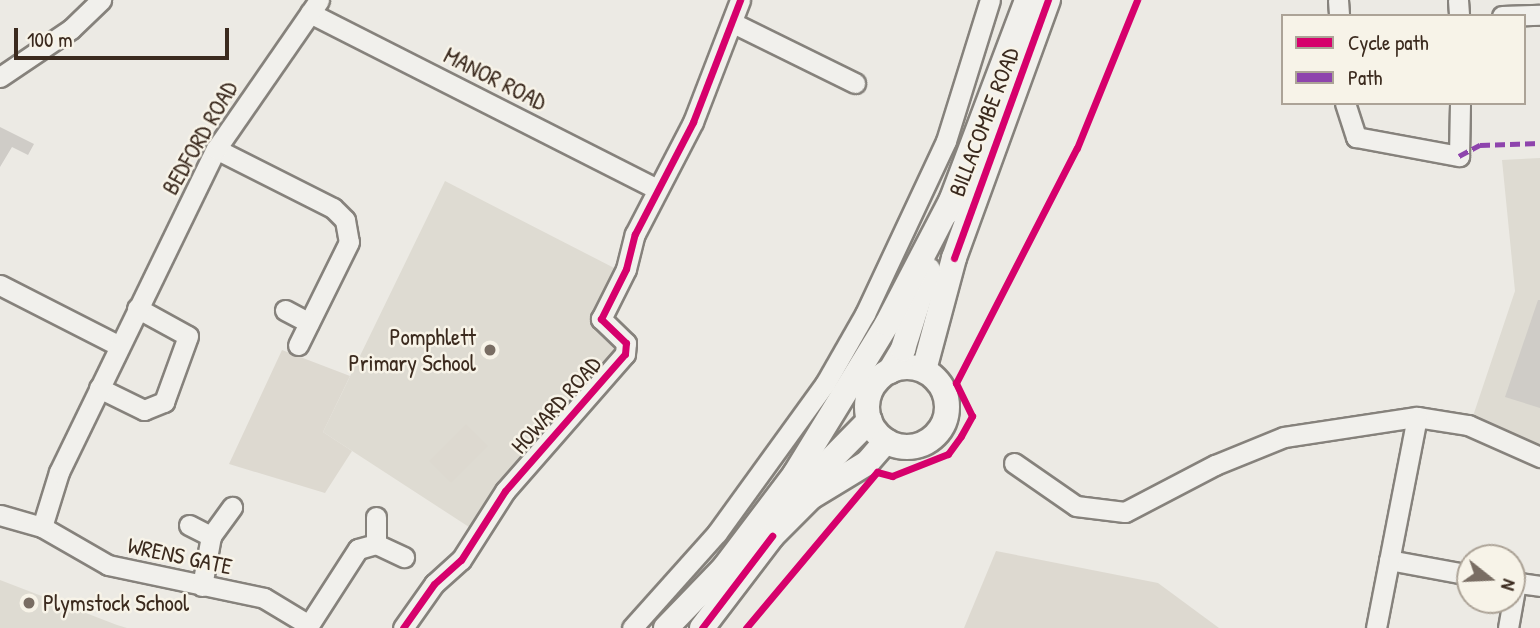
<!DOCTYPE html>
<html>
<head>
<meta charset="utf-8">
<style>
	body { margin:0 }
	#map { position:relative; width:1540px; height:628px; overflow:hidden; background:#eceae4; font-family:"Patrick Hand",sans-serif }
	div>[style] { position:absolute }
	[style*='--x'] { left:calc(var(--x)*1px); top:calc(var(--y)*1px); width:calc(var(--w)*1px); rotate:calc(var(--a)*1deg) }
	.built>* { inset:0; background:#dedbd2 }
	.green>* { inset:0; background:#ddd9d0; transform-origin:0 0 }
	.building>* { inset:0; background:#cfccc7 }
	.roads { filter:drop-shadow(2px 0 #86827c) drop-shadow(-2px 0 #86827c) drop-shadow(0 2px #86827c) drop-shadow(0 -2px #86827c) }
	.minor>* { height:19px; margin:-9.5px; padding:0 9.5px; transform-origin:9.5px; border-radius:9.5px; background:#f1f0ec }
	.major>* { height:24px; margin:-12px; padding:0 12px; transform-origin:12px; border-radius:12px; background:#f1f0ec }
	.major>.ring { margin:-12px; padding:0; box-sizing:content-box; background:none; border:24px solid #f1f0ec; border-radius:50% }
	.quiet>* { height:5px; margin-top:-2.5px; transform-origin:0; background:repeating-linear-gradient(90deg,#8e44ad 0 10px,transparent 0 15px) }
	.cycleway>* { height:7px; margin:-3.5px; padding:0 3.5px; transform-origin:3.5px; border-radius:3.5px; background:#d6006c }
	.dots>* { width:19px; height:19px; translate:-50% -50%; box-sizing:border-box; border:4px solid #f7f3e8; border-radius:50% }
	span { translate:-50% -50%; white-space:nowrap; text-align:center; line-height:1.15; -webkit-text-stroke:5px #f7f3e8; paint-order:stroke }
	.street-label { font-size:23px; color:#3b2a1e }
	.poi-label { font-size:23px; color:#3b2a1e }
	.right { translate:-100% -50%; text-align:right }
	.left { translate:0 -50%; text-align:left }
	.legend { position:absolute; left:1281px; top:14px; width:245px; height:91px; box-sizing:border-box; background:#f7f3e8; border:2px solid #aca397; margin:0; padding:9px 12px; list-style:none; font-size:21px; color:#3b2a1e }
	.legend li { display:flex; align-items:center; gap:14px; height:35px }
	.legend b { width:35px; border:2px solid #aca397 }
	.north { position:absolute; left:1456px; top:544px; width:70px; height:70px; box-sizing:border-box; background:#f7f3e8; border:2px solid #aca397; border-radius:50%; rotate:108deg; font-size:19px; font-weight:700; line-height:28px; text-align:center; color:#3b2a1e }
	.north::after { content:''; display:block; margin:auto; width:24px; height:32px; background:#796d63; clip-path:polygon(50% 0,100% 100%,50% 72%,0 100%) }
	.scale { position:absolute; left:14px; top:28px; width:215px; height:32px; box-sizing:border-box; border:4px solid #3b2a1e; border-top:0; padding-left:9px; font-size:21px; line-height:24px; white-space:nowrap; color:#3b2a1e; -webkit-text-stroke:5px #f7f3e8; paint-order:stroke }
</style>
</head>
<body>
<div id="map">
	<div class="built">
		<i style="clip-path:polygon(1540px 158px,1540px 448px,1473px 416px,1515px 291px,1502px 160px)"></i>
		<i style="clip-path:polygon(445px 181px,620px 271px,594px 322px,615px 339px,618px 355px,505px 476px,469px 527px,323px 432px)"></i>
		<i style="clip-path:polygon(0 580px,117px 625px,127px 628px,0 628px)"></i>
	</div>
	<div class="green">
		<i style="clip-path:polygon(282px 350px,350px 376px,323px 432px,352px 451px,325px 493px,229px 464px)"></i>
		<i style="left:466px;top:424px;width:31px;height:52px;rotate:45deg"></i>
		<i style="clip-path:polygon(996px 551px,1158px 583px,1219px 628px,964px 628px)"></i>
	</div>
	<div class="building">
		<i style="clip-path:polygon(0 127px,34px 144px,28px 155px,12px 147px,0 167px)"></i>
		<i style="clip-path:polygon(1538px 300px,1540px 300px,1540px 408px,1505px 397px)"></i>
	</div>
	<div class="roads">
		<div class="minor">
			<i style="--x:1338;--y:0;--w:16;--a:86"></i>
			<i style="--x:1458;--y:0;--w:16;--a:86"></i>
			<i style="--x:310;--y:13;--w:389;--a:26.9"></i>
			<i style="--x:1502;--y:16;--w:38;--a:-2"></i>
			<i style="--x:733;--y:23;--w:136;--a:26.2"></i>
			<i style="--x:0;--y:77;--w:86;--a:-34.1"></i>
			<i style="--x:71;--y:29;--w:42;--a:-44"></i>
			<i style="--x:1345;--y:103;--w:36;--a:72"></i>
			<i style="--x:1356;--y:137;--w:105;--a:10.5"></i>
			<i style="--x:1459;--y:156;--w:53;--a:-88.9"></i>
			<i style="--x:216;--y:149;--w:131;--a:26.8"></i>
			<i style="--x:333;--y:208;--w:17;--a:45"></i>
			<i style="--x:345;--y:220;--w:22;--a:80"></i>
			<i style="--x:349;--y:242;--w:115;--a:116.3"></i>
			<i style="--x:0;--y:285;--w:132;--a:27"></i>
			<i style="--x:285;--y:310;--w:27;--a:28"></i>
			<i style="--x:99;--y:388;--w:50;--a:26.1"></i>
			<i style="--x:144;--y:410;--w:22;--a:-22"></i>
			<i style="--x:164;--y:402;--w:70;--a:-70"></i>
			<i style="--x:188;--y:336;--w:58;--a:-151.2"></i>
			<i style="--x:1014;--y:463;--w:75;--a:34.7"></i>
			<i style="--x:1076;--y:506;--w:49;--a:7"></i>
			<i style="--x:1125;--y:512;--w:102;--a:-27.6"></i>
			<i style="--x:1215;--y:465;--w:74;--a:-22.1"></i>
			<i style="--x:1284;--y:437;--w:134;--a:-8.6"></i>
			<i style="--x:1417;--y:417;--w:52;--a:8.9"></i>
			<i style="--x:1468;--y:425;--w:79;--a:24"></i>
			<i style="--x:0;--y:515;--w:44;--a:15.9"></i>
			<i style="--x:42;--y:527;--w:76;--a:29.9"></i>
			<i style="--x:108;--y:565;--w:159;--a:11.9"></i>
			<i style="--x:264;--y:598;--w:52;--a:31"></i>
			<i style="--x:189;--y:525;--w:25;--a:27"></i>
			<i style="--x:42;--y:527;--w:58;--a:-72.8"></i>
			<i style="--x:59;--y:472;--w:359;--a:-64.1"></i>
			<i style="--x:216;--y:149;--w:181;--a:-55.3"></i>
			<i style="--x:376;--y:544;--w:27;--a:-90"></i>
			<i style="--x:1389;--y:560;--w:82;--a:10.5"></i>
			<i style="--x:1512;--y:582;--w:28;--a:8"></i>
			<i style="--x:202;--y:586;--w:51;--a:-79.8"></i>
			<i style="--x:211;--y:536;--w:36;--a:-54"></i>
			<i style="--x:307;--y:628;--w:94;--a:-57.2"></i>
			<i style="--x:358;--y:549;--w:19;--a:-16"></i>
			<i style="--x:376;--y:544;--w:31;--a:25"></i>
			<i style="--x:403;--y:628;--w:54;--a:-54.8"></i>
			<i style="--x:434;--y:584;--w:36;--a:-42"></i>
			<i style="--x:461;--y:560;--w:82;--a:-57.5"></i>
			<i style="--x:505;--y:491;--w:182;--a:-48.8"></i>
			<i style="--x:625;--y:354;--w:11;--a:-85"></i>
			<i style="--x:626;--y:343;--w:35;--a:-136"></i>
			<i style="--x:601;--y:319;--w:56;--a:-63.4"></i>
			<i style="--x:626;--y:269;--w:36;--a:-76"></i>
			<i style="--x:635;--y:234;--w:126;--a:-62.6"></i>
			<i style="--x:693;--y:122;--w:131;--a:-68.9"></i>
			<i style="--x:632;--y:628;--w:127;--a:-48.2"></i>
			<i style="--x:717;--y:533;--w:184;--a:-54.1"></i>
			<i style="--x:825;--y:384;--w:81;--a:-60.3"></i>
			<i style="--x:865;--y:314;--w:191;--a:-64.9"></i>
			<i style="--x:946;--y:141;--w:148;--a:-72.7"></i>
			<i style="--x:1376;--y:628;--w:215;--a:-79"></i>
			<i style="--x:1508;--y:628;--w:46;--a:-79.9"></i>
		</div>
		<div class="major">
			<i style="--x:947;--y:212;--w:227;--a:-69.3"></i>
			<i class="ring" style="left:867px;top:367px;width:56px;height:56px"></i>
			<i style="--x:924;--y:370;--w:116;--a:-75"></i>
			<i style="--x:954;--y:258;--w:275;--a:-70"></i>
			<i style="--x:890;--y:371;--w:26;--a:-59"></i>
			<i style="--x:903;--y:349;--w:83;--a:-72.4"></i>
			<i style="--x:791;--y:500;--w:112;--a:-45.4"></i>
			<i style="--x:721;--y:572;--w:123;--a:-52.9"></i>
			<i style="--x:795;--y:474;--w:176;--a:-58.5"></i>
			<i style="--x:887;--y:324;--w:143;--a:-62.5"></i>
			<i style="--x:666;--y:628;--w:93;--a:-45.9"></i>
			<i style="--x:702;--y:628;--w:116;--a:-52.7"></i>
			<i style="--x:772;--y:536;--w:55;--a:-45"></i>
			<i style="--x:811;--y:497;--w:66;--a:-31.3"></i>
			<i style="--x:867;--y:463;--w:29;--a:-49"></i>
		</div>
	</div>
	<div class="quiet">
		<i style="--x:1459;--y:156;--w:24;--a:-28"></i>
		<i style="--x:1480;--y:145;--w:60;--a:-1.9"></i>
	</div>
	<div class="cycleway">
		<i style="--x:954;--y:258;--w:275;--a:-70"></i>
		<i style="--x:403;--y:628;--w:54;--a:-54.8"></i>
		<i style="--x:434;--y:584;--w:36;--a:-42"></i>
		<i style="--x:461;--y:560;--w:82;--a:-57.5"></i>
		<i style="--x:505;--y:491;--w:182;--a:-48.8"></i>
		<i style="--x:625;--y:354;--w:11;--a:-85"></i>
		<i style="--x:626;--y:343;--w:35;--a:-136"></i>
		<i style="--x:601;--y:319;--w:56;--a:-63.4"></i>
		<i style="--x:626;--y:269;--w:36;--a:-76"></i>
		<i style="--x:635;--y:234;--w:126;--a:-62.6"></i>
		<i style="--x:693;--y:122;--w:131;--a:-68.9"></i>
		<i style="--x:702;--y:628;--w:116;--a:-52.7"></i>
		<i style="--x:746;--y:628;--w:204;--a:-50"></i>
		<i style="--x:877;--y:472;--w:16;--a:15"></i>
		<i style="--x:892;--y:476;--w:60;--a:-21.4"></i>
		<i style="--x:948;--y:454;--w:22;--a:-54"></i>
		<i style="--x:961;--y:436;--w:23;--a:-61"></i>
		<i style="--x:972;--y:416;--w:37;--a:-116"></i>
		<i style="--x:956;--y:383;--w:264;--a:-62.8"></i>
		<i style="--x:1077;--y:148;--w:160;--a:-67.9"></i>
	</div>
	<div class="dots">
		<i style="left:490px;top:350px;background:#796d63"></i>
		<i style="left:29px;top:603px;background:#796d63"></i>
	</div>
	<div class="street-label">
		<span style="left:495px;top:79px;rotate:27deg">MANOR ROAD</span>
		<span style="left:984px;top:122px;rotate:-69deg">BILLACOMBE ROAD</span>
		<span style="left:200px;top:138px;rotate:-60deg">BEDFORD ROAD</span>
		<span style="left:556px;top:405px;rotate:-48deg">HOWARD ROAD</span>
		<span style="left:180px;top:556px;rotate:12deg">WRENS GATE</span>
	</div>
	<div class="poi-label">
		<span class="right" style="left:476px;top:350px">Pomphlett<br>Primary School</span>
		<span class="left" style="left:43px;top:603px">Plymstock School</span>
	</div>
	<ul class="legend">
	<li><b style="height:9px;background:#d6006c"></b>Cycle path</li>
	<li><b style="height:9px;background:#8e44ad"></b>Path</li>
	</ul>
	<div class="north">N</div>
	<div class="scale">100 m</div>
</div>
</body>
</html>
